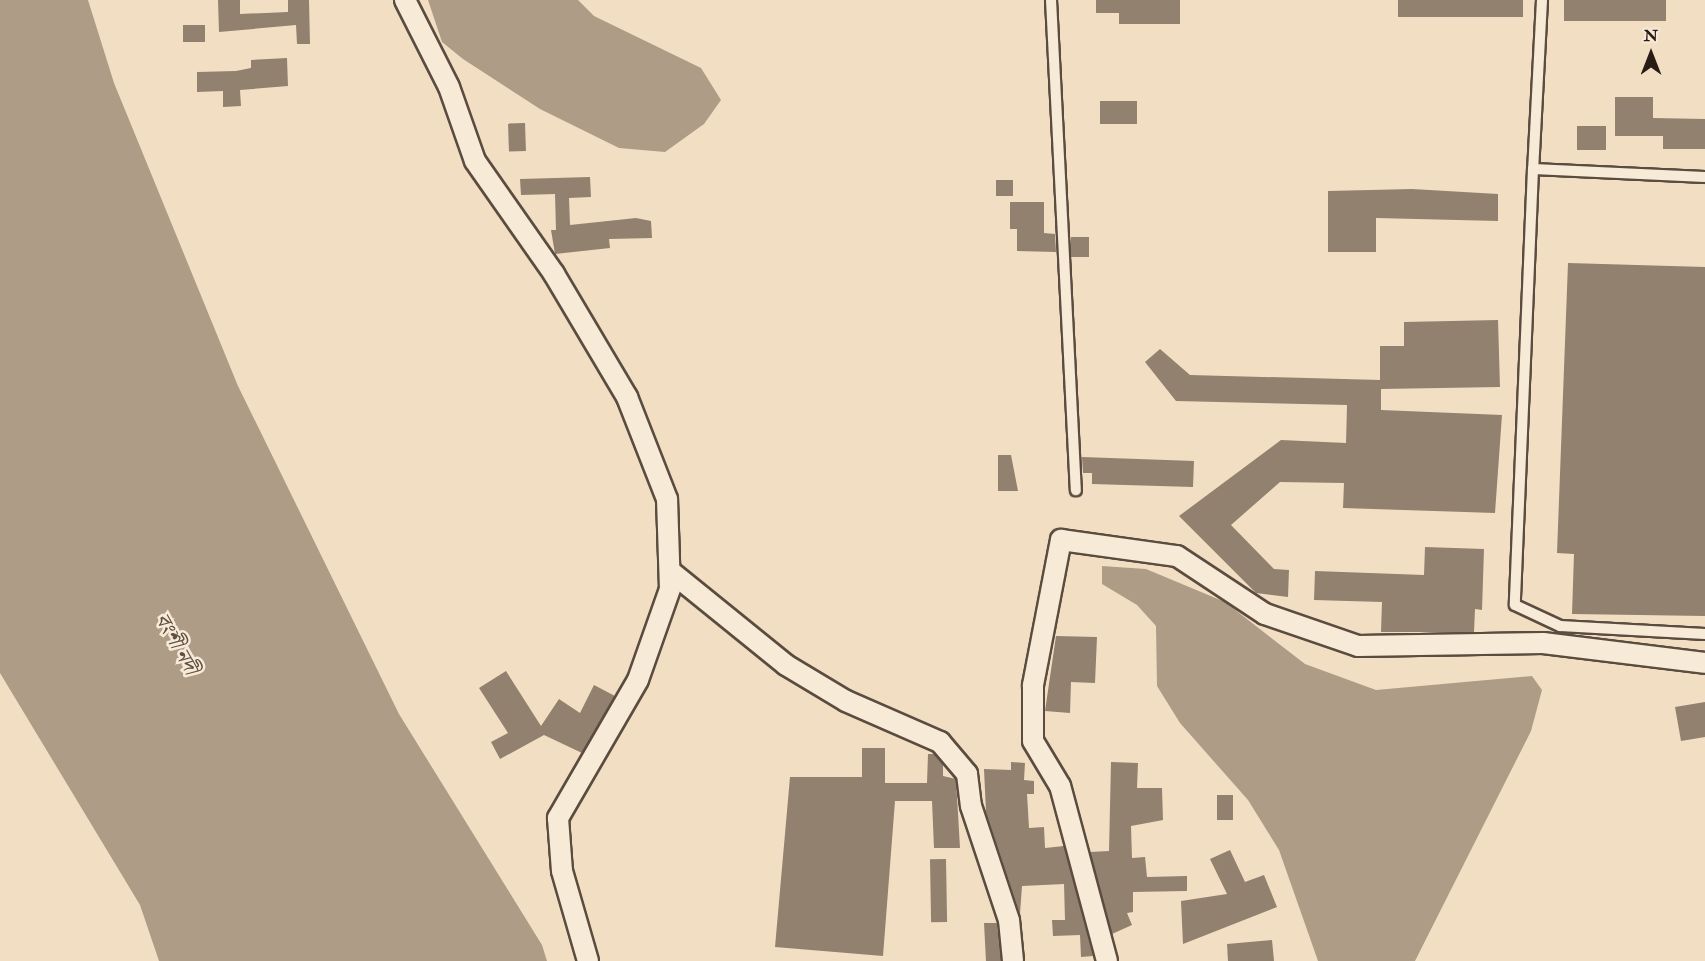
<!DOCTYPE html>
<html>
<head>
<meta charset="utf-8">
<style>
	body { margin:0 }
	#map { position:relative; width:1705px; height:961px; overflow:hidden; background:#f2dec2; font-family:"IM FELL Double Pica","Noto Serif Bengali",serif }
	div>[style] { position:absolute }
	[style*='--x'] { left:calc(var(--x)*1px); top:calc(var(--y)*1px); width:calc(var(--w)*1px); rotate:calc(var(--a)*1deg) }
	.water>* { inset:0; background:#ae9c87 }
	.building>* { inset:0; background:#92816f; transform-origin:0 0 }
	.roads { filter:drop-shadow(2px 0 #5b4c40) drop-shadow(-2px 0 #5b4c40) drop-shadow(0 2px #5b4c40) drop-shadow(0 -2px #5b4c40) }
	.lane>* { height:10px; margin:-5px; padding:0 5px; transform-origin:5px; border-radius:5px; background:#f7ead7 }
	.street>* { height:20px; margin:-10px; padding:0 10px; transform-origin:10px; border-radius:10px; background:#f7ead7 }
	span { translate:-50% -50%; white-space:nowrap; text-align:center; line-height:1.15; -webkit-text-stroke:5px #f7ead7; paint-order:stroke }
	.water-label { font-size:21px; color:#5e4f43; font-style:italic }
	.north { position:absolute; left:1621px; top:24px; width:60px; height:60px; -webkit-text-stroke:4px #f7ead7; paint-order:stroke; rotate:0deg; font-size:16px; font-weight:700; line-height:24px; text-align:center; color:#291c15 }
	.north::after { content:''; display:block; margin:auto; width:21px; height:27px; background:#291c15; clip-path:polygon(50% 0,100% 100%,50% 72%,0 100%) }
</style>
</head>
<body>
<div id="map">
	<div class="water">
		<i style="clip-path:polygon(0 0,88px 0,114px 83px,238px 386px,399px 714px,542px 945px,547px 961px,159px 961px,140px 905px,0 673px)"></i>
		<i style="clip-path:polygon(428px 0,578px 0,594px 16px,701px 68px,721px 100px,704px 124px,665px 152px,619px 148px,540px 109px,463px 59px,442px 42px)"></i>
		<i style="clip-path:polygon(1102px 566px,1146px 569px,1225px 602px,1305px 664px,1376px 690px,1532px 676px,1542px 690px,1531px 731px,1415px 961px,1318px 961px,1279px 850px,1248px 800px,1180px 723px,1157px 686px,1156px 626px,1137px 605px,1102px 584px)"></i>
	</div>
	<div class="building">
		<i style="clip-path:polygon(218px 0,240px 0,240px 14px,288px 12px,288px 0,309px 0,310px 44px,297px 44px,296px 25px,219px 32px)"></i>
		<i style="clip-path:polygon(1096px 0,1180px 0,1180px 24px,1119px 24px,1119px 13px,1096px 13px)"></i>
		<i style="left:1398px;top:0;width:125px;height:17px"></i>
		<i style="left:1564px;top:0;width:102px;height:21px"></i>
		<i style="left:205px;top:25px;width:17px;height:22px;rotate:90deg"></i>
		<i style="clip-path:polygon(287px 58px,288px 86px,240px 90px,241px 106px,223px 107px,223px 91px,197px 92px,197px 72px,236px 71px,251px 68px,251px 60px)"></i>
		<i style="clip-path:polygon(1615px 97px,1653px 97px,1653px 118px,1705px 119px,1705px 149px,1663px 149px,1663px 136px,1615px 136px)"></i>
		<i style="left:1100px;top:101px;width:37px;height:23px"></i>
		<i style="left:525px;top:123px;width:28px;height:17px;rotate:88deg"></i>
		<i style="left:1577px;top:126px;width:29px;height:24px"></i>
		<i style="clip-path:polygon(590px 177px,591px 197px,569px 198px,570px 225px,636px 218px,651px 221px,652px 238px,609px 239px,610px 248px,555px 254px,551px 230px,556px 230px,555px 194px,521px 195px,520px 179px)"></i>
		<i style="left:996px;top:180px;width:17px;height:16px"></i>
		<i style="clip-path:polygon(1412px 189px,1498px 194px,1498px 221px,1376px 218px,1376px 252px,1328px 252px,1328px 191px)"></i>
		<i style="clip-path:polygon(1010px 202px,1044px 202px,1044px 233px,1055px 234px,1056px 252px,1017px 251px,1017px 229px,1010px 229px)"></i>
		<i style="left:1071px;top:237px;width:18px;height:20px"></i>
		<i style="clip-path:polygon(1568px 263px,1705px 267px,1705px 616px,1572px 614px,1574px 554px,1557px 553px)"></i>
		<i style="clip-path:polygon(1498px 320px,1500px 387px,1381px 389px,1381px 410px,1502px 415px,1495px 513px,1343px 508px,1344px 483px,1280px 482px,1231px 525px,1274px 569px,1289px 570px,1288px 597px,1256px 593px,1179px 516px,1281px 440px,1346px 443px,1347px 405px,1176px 401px,1145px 362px,1160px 349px,1190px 375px,1380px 380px,1380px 346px,1404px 346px,1404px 322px)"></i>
		<i style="clip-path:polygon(998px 455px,1011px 455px,1018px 491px,998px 491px)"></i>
		<i style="clip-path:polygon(1082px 457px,1194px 461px,1193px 487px,1092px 484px,1092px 473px,1083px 473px)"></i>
		<i style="clip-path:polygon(1425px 547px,1484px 549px,1482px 610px,1475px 609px,1474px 632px,1381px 632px,1382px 602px,1314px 600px,1315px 571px,1424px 575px)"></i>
		<i style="clip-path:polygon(1056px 636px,1097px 637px,1095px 683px,1071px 682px,1070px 713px,1045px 711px)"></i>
		<i style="clip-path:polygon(506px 671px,541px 726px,559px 699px,580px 713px,594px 685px,615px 696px,582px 753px,544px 735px,500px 759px,491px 742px,508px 733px,479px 688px)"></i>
		<i style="clip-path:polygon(1705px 702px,1705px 737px,1681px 741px,1675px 707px)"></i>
		<i style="clip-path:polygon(862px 748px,885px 748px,885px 783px,927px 783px,928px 754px,934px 754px,943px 764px,943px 776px,956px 779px,960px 848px,934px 848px,932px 801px,895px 801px,883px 956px,775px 947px,790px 777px,862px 777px)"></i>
		<i style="clip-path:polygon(1011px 762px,1025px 763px,1024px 780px,1034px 781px,1034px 794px,1027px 794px,1029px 828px,1044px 827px,1045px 848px,1064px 846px,1093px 956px,1081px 957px,1080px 935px,1053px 936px,1052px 920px,1065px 920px,1064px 884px,1022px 886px,1020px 914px,986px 812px,984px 769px,1011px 770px)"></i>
		<i style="clip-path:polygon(1111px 762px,1138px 763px,1137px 788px,1162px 788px,1163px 820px,1131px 826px,1132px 858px,1145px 857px,1147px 877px,1187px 876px,1187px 891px,1133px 892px,1133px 912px,1127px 913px,1132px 925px,1112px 934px,1090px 852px,1109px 851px)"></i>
		<i style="left:1217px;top:795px;width:16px;height:25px"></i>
		<i style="clip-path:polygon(1230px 850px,1245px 882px,1264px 875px,1277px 907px,1183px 944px,1181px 901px,1227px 894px,1210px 859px)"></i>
		<i style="left:946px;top:859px;width:63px;height:16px;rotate:89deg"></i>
		<i style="clip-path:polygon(984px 923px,997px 923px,1001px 961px,986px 961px)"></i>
		<i style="clip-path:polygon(1272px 940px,1274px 961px,1228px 961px,1227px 944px)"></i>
	</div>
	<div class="roads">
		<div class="lane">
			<i style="--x:1051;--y:0;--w:491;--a:87.1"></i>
			<i style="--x:1542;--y:0;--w:169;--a:93"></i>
			<i style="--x:1533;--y:169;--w:172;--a:2.7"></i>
			<i style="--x:1533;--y:169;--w:436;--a:92.4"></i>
			<i style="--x:1515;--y:605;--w:50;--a:25"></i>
			<i style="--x:1560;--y:626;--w:145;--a:3.2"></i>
		</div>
		<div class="street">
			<i style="--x:405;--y:0;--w:97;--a:63.2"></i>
			<i style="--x:449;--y:87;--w:78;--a:70.6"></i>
			<i style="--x:475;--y:161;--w:138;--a:55"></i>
			<i style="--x:554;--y:274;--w:143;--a:59.3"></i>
			<i style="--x:627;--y:397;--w:110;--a:68.6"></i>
			<i style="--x:667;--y:499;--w:90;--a:88.1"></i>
			<i style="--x:670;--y:589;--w:96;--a:109.4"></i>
			<i style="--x:638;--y:680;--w:160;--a:120.1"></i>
			<i style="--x:558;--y:818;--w:53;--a:85.7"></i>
			<i style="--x:562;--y:871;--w:94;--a:73.9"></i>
			<i style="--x:670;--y:571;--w:149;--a:39"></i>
			<i style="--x:786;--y:665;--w:70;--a:31"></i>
			<i style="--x:846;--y:701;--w:103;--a:23.6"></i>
			<i style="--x:940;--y:742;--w:42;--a:49.8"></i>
			<i style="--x:967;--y:774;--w:32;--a:83"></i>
			<i style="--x:971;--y:806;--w:120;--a:71.6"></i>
			<i style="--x:1009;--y:920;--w:41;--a:84.4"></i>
			<i style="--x:1107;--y:961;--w:181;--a:-105"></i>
			<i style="--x:1060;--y:786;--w:52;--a:-121"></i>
			<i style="--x:1033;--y:741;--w:56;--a:-90"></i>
			<i style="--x:1033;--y:685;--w:148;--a:-79.1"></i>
			<i style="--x:1061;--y:540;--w:117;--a:7.9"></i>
			<i style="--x:1177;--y:556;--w:105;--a:33.4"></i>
			<i style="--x:1265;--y:614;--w:98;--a:19"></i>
			<i style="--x:1358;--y:646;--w:185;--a:-0.9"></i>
			<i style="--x:1543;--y:643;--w:163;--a:7"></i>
		</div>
	</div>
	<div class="water-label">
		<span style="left:176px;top:644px;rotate:61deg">বংশী নদী</span>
	</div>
	<div class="north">N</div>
</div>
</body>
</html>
